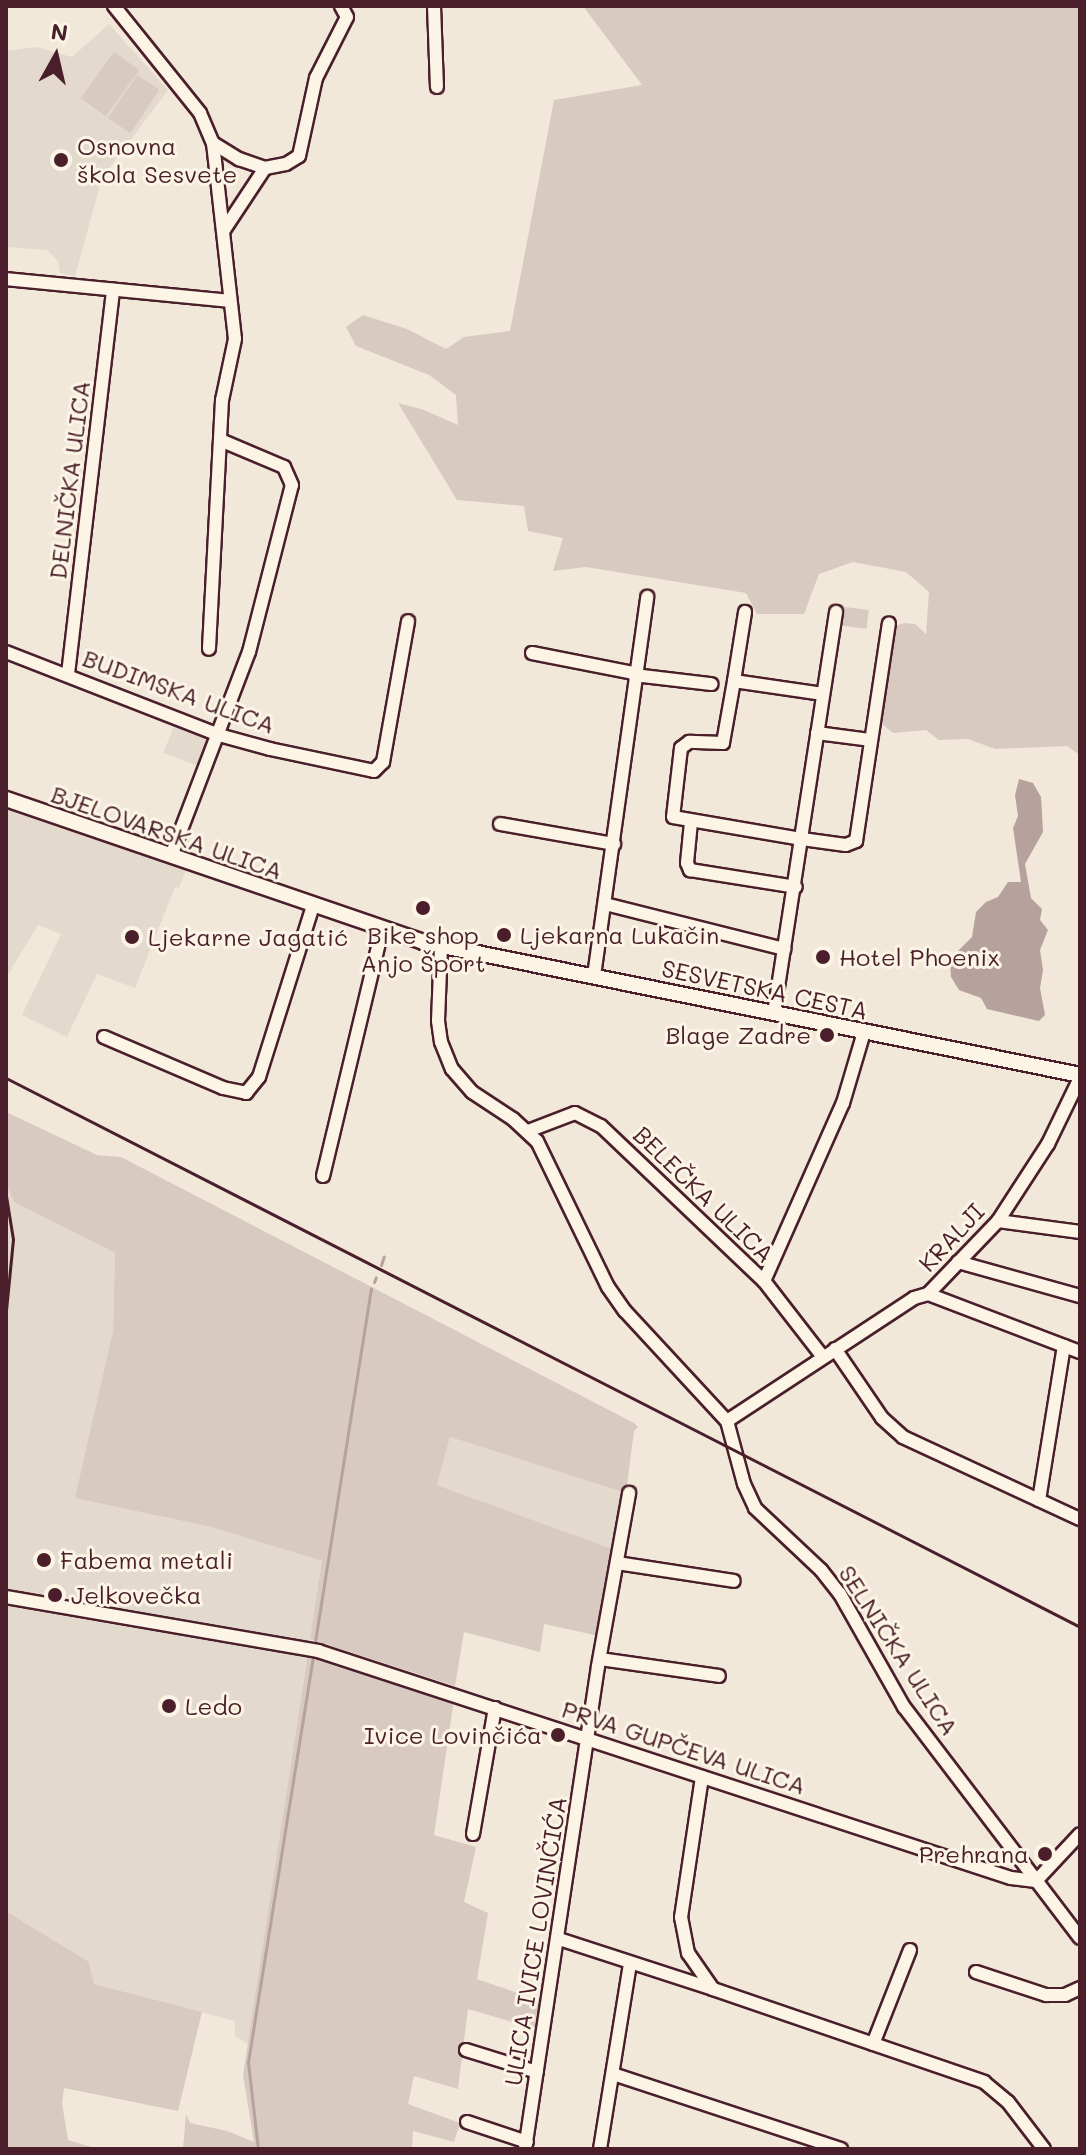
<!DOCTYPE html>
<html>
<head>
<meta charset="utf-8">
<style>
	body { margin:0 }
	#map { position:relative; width:1086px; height:2155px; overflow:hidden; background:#f1e8da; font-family:Mali,sans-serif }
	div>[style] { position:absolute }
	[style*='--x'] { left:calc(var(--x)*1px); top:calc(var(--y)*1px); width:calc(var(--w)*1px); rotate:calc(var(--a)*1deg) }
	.built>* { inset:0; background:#e4d9cd; transform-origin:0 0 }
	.green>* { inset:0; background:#d8cac0; transform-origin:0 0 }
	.water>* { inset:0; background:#b6a19c }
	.stream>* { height:3px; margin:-1.5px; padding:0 1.5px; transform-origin:1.5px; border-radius:1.5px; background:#b6a19c }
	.roads { filter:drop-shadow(2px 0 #4a1f2b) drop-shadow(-2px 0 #4a1f2b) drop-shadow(0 2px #4a1f2b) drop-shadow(0 -2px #4a1f2b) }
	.minor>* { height:12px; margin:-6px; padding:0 6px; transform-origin:6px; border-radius:6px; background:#fcf5e5 }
	.major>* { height:14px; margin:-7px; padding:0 7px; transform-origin:7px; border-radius:7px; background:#fcf5e5 }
	.rail>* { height:3px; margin:-1.5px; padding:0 1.5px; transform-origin:1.5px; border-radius:1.5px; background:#4a1f2b }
	.dots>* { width:22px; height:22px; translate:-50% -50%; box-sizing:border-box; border:4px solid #fcf5e5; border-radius:50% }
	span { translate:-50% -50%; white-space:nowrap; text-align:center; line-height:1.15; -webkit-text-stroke:6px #fcf5e5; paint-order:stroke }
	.poi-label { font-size:24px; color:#4a1f2b }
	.left { translate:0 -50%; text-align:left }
	.right { translate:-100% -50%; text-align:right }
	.street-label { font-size:24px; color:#4a1f2b }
	.frame { position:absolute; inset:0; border:8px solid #4a1f2b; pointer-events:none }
	.north { position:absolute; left:16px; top:16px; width:80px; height:80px; -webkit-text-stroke:6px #fcf5e5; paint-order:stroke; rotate:8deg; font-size:22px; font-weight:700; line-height:32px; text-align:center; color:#4a1f2b }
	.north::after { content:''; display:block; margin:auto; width:28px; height:36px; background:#4a1f2b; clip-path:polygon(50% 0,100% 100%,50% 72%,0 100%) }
</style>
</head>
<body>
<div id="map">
	<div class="built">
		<i style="clip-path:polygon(109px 24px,168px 90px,102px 178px,75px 276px,60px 273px,58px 261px,47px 250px,6px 247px,6px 51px,36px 47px,72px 57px)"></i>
		<i style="left:175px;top:723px;width:40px;height:32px;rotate:21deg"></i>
		<i style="clip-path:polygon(6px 806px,187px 867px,179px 888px,175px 887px,135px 988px,97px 974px,67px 1037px,22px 1015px,61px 934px,38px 925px,6px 978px)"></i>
		<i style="clip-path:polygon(6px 1183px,14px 1202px,115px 1253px,113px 1331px,76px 1498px,211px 1527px,322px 1561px,249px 2045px,235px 2036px,235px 2021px,94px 1984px,89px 1962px,6px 1911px)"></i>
		<i style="clip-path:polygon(450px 1437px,626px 1493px,615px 1550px,437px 1485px)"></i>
	</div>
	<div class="green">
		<i style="clip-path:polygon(583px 6px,1080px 6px,1080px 755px,1067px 746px,995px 749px,968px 739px,939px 740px,926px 730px,893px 733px,882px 724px,895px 626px,904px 623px,915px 624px,926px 634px,929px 592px,906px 572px,853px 562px,819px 574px,804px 614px,757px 614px,746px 593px,586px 567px,553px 571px,563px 538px,528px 531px,524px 506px,457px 500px,398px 403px,424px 410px,458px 425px,456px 395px,429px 375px,356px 346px,346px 327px,363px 315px,407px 329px,446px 349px,464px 337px,510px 331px,554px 100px,642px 85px)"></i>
		<i style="left:114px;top:52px;width:31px;height:57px;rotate:36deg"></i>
		<i style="left:137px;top:75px;width:27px;height:52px;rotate:34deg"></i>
		<i style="left:845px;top:607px;width:24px;height:19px;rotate:7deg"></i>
		<i style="clip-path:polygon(6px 1112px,97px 1155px,121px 1157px,634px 1423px,638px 1427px,634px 1431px,626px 1493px,450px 1437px,437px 1485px,615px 1550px,599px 1636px,544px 1624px,540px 1652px,464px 1632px,455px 1686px,310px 1639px,322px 1561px,211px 1527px,75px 1498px,113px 1331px,115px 1253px,14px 1202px,6px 1183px)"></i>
		<i style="clip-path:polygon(308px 1654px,454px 1699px,434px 1835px,476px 1847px,464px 1902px,488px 1913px,477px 1979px,541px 2001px,536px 2029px,468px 2009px,458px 2089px,414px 2076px,408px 2104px,460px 2123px,454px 2142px,413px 2131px,412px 2149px,183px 2149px,186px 2114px,190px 2123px,227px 2131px,254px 2142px,243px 2075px)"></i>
		<i style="clip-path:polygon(6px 1911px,89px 1962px,94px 1984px,202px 2012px,178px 2111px,64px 2088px,62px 2103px,68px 2140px,98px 2149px,6px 2149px)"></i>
	</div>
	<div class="water">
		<i style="clip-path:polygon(1019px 779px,1033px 783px,1041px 797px,1043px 832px,1025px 864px,1031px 898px,1042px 909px,1040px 920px,1048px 930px,1040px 950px,1043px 970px,1040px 988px,1045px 1015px,1039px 1021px,987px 1009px,981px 998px,959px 990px,951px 977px,950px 959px,972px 937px,976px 912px,986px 902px,998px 897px,1008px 882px,1021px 882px,1013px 828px,1018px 816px,1015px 795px)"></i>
	</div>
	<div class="stream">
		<i style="--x:381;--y:1265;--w:9;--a:-72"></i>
		<i style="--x:374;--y:1282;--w:5;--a:-68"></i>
		<i style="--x:314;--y:1648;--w:364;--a:-81"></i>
		<i style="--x:258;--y:2149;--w:88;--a:-96.6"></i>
		<i style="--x:248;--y:2062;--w:412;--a:-80.9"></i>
	</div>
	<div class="roads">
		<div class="minor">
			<i style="--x:114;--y:6;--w:137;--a:51.2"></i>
			<i style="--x:200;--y:113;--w:33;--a:67"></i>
			<i style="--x:213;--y:143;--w:197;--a:83.6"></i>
			<i style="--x:235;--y:339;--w:62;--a:102"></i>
			<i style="--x:222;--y:400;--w:249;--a:93"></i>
			<i style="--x:434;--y:6;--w:81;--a:87.9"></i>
			<i style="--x:213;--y:143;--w:31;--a:32"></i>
			<i style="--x:239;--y:159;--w:28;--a:19"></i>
			<i style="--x:265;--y:168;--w:21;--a:-11"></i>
			<i style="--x:286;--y:164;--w:15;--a:-32"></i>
			<i style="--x:299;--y:156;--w:80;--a:-77.7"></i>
			<i style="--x:316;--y:78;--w:68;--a:-63.1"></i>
			<i style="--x:347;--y:17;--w:13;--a:-119"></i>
			<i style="--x:224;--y:230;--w:74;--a:-56.5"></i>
			<i style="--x:6;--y:279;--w:225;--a:5.6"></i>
			<i style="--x:6;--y:652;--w:229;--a:21.3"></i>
			<i style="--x:219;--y:735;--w:53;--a:15.4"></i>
			<i style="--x:270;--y:749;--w:106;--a:11.9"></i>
			<i style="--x:374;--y:771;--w:13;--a:-45"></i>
			<i style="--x:383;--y:762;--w:143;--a:-79.9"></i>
			<i style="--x:532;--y:653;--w:104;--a:11.1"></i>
			<i style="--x:68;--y:674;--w:387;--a:-83.3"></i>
			<i style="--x:634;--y:675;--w:78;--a:6.7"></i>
			<i style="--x:734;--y:681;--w:70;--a:-80.9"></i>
			<i style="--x:823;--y:694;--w:90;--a:-171.7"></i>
			<i style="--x:734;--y:681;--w:63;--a:100.1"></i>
			<i style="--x:723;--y:743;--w:34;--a:-178"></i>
			<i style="--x:689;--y:742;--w:10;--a:143"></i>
			<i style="--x:681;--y:748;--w:69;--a:96.6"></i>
			<i style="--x:673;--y:817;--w:131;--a:9.7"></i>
			<i style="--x:802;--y:839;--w:44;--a:7.8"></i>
			<i style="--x:846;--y:845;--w:11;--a:-22"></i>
			<i style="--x:856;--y:841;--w:220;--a:-81.4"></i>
			<i style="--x:817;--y:733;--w:53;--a:7.5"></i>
			<i style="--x:691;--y:822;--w:41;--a:95.6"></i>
			<i style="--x:687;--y:863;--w:8;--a:67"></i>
			<i style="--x:690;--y:870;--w:107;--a:9.1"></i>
			<i style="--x:500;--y:824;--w:116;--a:10"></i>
			<i style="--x:171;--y:856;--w:218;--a:-69.1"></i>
			<i style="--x:249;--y:652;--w:172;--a:-75.6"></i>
			<i style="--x:292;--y:485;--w:20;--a:-114"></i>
			<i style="--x:284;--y:467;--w:69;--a:-157.1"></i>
			<i style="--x:605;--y:904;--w:185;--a:14.1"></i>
			<i style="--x:441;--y:946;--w:75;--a:92.3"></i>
			<i style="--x:438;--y:1021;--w:21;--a:82"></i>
			<i style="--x:441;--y:1042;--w:29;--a:68"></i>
			<i style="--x:452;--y:1069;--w:30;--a:49"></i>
			<i style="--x:472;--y:1092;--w:49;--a:33.4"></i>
			<i style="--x:513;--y:1119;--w:33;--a:43"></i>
			<i style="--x:537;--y:1141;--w:162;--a:64.1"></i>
			<i style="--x:608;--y:1287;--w:29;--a:55"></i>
			<i style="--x:625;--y:1311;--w:150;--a:47.2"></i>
			<i style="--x:727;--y:1421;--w:65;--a:74.9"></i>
			<i style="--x:744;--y:1484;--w:26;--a:65"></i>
			<i style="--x:755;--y:1508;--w:91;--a:43.2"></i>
			<i style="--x:821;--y:1570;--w:31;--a:52"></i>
			<i style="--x:840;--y:1594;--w:130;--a:60.5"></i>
			<i style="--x:904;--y:1707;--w:290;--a:52.7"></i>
			<i style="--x:594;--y:976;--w:383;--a:-82"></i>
			<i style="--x:774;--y:1013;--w:406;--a:-81.2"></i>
			<i style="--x:104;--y:1037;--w:129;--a:23.2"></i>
			<i style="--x:223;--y:1088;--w:24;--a:12"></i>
			<i style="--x:246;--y:1093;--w:21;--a:-51"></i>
			<i style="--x:259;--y:1077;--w:179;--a:-72.5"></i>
			<i style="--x:528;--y:1131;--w:50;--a:-21"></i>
			<i style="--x:575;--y:1113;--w:29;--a:27"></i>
			<i style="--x:601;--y:1126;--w:225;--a:43.6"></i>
			<i style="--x:764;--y:1281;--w:96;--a:52.2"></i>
			<i style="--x:323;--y:1176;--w:253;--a:-76.5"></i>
			<i style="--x:998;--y:1221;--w:83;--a:7.6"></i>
			<i style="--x:958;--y:1262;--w:127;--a:15.6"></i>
			<i style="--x:764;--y:1281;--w:195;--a:-66.1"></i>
			<i style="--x:843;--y:1103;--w:74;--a:-73.5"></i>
			<i style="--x:928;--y:1294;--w:163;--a:20.9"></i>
			<i style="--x:835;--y:1349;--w:83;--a:55.7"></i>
			<i style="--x:882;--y:1418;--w:28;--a:42"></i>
			<i style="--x:903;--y:1437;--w:195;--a:24.9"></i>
			<i style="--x:727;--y:1421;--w:224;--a:-33.3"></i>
			<i style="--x:914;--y:1298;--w:15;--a:-16"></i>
			<i style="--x:928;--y:1294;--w:101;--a:-46.2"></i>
			<i style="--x:998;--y:1221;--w:92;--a:-57"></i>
			<i style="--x:1048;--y:1144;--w:67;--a:-64.2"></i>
			<i style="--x:1039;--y:1500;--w:156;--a:-80.8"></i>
			<i style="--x:617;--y:1563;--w:118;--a:8.7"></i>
			<i style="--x:6;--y:1597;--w:317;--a:9.8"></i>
			<i style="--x:318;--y:1651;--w:729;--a:18.14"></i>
			<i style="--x:1011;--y:1878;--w:25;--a:7"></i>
			<i style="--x:600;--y:1659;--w:120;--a:8.1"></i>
			<i style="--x:702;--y:1777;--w:142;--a:98.5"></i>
			<i style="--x:681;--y:1917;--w:37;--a:79"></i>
			<i style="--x:688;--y:1953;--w:44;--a:55.2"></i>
			<i style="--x:713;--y:1989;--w:287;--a:18.9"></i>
			<i style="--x:984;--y:2082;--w:31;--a:40"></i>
			<i style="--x:1008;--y:2102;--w:59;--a:52.5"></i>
			<i style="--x:473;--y:1834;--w:128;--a:-80.1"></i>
			<i style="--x:1036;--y:1881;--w:64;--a:-46.9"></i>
			<i style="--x:559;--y:1939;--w:162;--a:18"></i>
			<i style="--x:976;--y:1972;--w:74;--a:18.2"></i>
			<i style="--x:1046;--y:1995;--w:19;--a:0"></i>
			<i style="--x:1065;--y:1995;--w:17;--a:-25"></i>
			<i style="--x:873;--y:2044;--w:101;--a:-68.5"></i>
			<i style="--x:466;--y:2050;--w:74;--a:17.2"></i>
			<i style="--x:613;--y:2074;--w:240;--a:18.2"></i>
			<i style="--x:467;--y:2122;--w:63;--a:18.4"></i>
			<i style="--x:525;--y:2149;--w:488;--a:-81.4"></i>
			<i style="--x:598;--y:1666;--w:176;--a:-79.8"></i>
			<i style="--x:600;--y:2149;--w:187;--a:-80.8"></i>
		</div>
		<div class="major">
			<i style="--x:6;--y:799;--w:441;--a:18.9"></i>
			<i style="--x:423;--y:942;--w:670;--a:11.44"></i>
		</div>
	</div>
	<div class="rail">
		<i style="--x:6;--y:1078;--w:1206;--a:27.07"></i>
		<i style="--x:6;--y:1196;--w:44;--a:80.8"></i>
		<i style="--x:13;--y:1239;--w:72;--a:95.6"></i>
	</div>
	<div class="dots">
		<i style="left:61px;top:160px;background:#4a1f2b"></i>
		<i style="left:423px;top:908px;background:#4a1f2b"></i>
		<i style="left:504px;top:935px;background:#4a1f2b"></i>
		<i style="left:132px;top:937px;background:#4a1f2b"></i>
		<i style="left:823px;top:957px;background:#4a1f2b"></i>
		<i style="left:827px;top:1035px;background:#4a1f2b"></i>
		<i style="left:44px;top:1560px;background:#4a1f2b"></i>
		<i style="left:55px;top:1595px;background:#4a1f2b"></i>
		<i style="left:169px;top:1706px;background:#4a1f2b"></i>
		<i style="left:558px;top:1735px;background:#4a1f2b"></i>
		<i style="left:1045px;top:1854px;background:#4a1f2b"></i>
	</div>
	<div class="poi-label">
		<span class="left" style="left:77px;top:160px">Osnovna<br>škola Sesvete</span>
		<span style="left:423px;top:949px">Bike shop<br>Anjo Šport</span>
		<span class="left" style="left:520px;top:935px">Ljekarna Lukačin</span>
		<span class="left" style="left:148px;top:937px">Ljekarne Jagatić</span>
		<span class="left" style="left:839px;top:957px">Hotel Phoenix</span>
		<span class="right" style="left:811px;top:1035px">Blage Zadre</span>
		<span class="left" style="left:60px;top:1560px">Fabema metali</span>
		<span class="left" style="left:71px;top:1595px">Jelkovečka</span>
		<span class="left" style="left:185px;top:1706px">Ledo</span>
		<span class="right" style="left:542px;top:1735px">Ivice Lovinčića</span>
		<span class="right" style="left:1029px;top:1854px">Prehrana</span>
	</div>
	<div class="street-label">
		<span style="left:69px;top:480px;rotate:-83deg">DELNIČKA ULICA</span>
		<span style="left:179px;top:691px;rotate:20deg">BUDIMSKA ULICA</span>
		<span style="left:167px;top:832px;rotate:19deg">BJELOVARSKA ULICA</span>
		<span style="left:765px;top:989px;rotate:12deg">SESVETSKA CESTA</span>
		<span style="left:704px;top:1194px;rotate:44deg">BELEČKA ULICA</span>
		<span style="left:951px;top:1237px;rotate:-47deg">KRALJI</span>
		<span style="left:899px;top:1650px;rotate:57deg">SELNIČKA ULICA</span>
		<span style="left:684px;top:1747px;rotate:18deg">PRVA GUPČEVA ULICA</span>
		<span style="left:535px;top:1941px;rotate:-81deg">ULICA IVICE LOVINČIĆA</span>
	</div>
	<div class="frame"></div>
	<div class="north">N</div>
</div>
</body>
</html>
